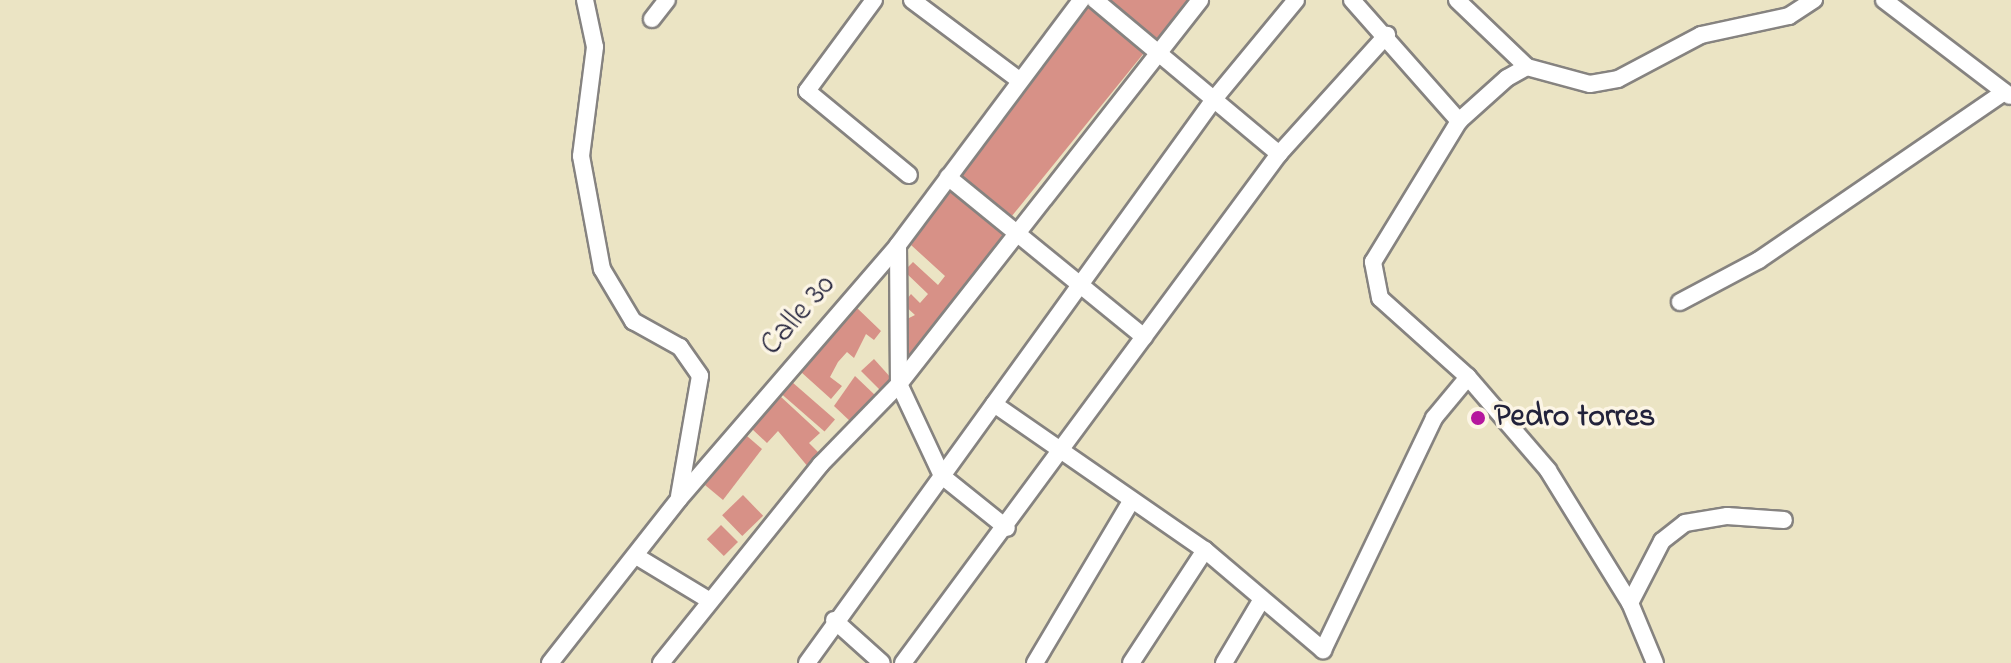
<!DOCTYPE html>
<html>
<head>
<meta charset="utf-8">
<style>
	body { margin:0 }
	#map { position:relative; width:2011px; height:663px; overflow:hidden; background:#ebe4c4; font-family:"Indie Flower",sans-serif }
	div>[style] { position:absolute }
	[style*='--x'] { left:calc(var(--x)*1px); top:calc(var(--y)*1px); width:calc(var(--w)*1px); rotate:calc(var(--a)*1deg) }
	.building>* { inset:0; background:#d79187; transform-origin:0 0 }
	.roads { filter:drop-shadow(2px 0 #868380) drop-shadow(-2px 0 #868380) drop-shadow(0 2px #868380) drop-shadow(0 -2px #868380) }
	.minor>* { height:16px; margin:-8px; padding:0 8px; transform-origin:8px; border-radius:8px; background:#fff }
	.dots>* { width:22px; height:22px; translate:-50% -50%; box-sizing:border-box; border:4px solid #fcf5e5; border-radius:50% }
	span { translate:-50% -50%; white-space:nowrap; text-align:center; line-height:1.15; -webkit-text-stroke:7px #fcf5e5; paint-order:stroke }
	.street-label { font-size:32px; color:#22223b }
	.poi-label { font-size:32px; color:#22223b; font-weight:700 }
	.left { translate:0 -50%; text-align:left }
</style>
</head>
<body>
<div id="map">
	<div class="building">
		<i style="clip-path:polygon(1110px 0,1193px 0,1156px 42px)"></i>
		<i style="left:1088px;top:6px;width:73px;height:216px;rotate:39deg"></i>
		<i style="clip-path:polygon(951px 188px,1007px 237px,909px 362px,901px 353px,903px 321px,915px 315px,903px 304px,911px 294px,920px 303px,928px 294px,904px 271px,913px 262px,938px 285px,945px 276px,911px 245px)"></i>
		<i style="clip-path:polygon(856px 307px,881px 331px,874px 340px,866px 334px,854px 358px,847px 352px,838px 362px,830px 377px,842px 386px,831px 399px,801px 372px)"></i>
		<i style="clip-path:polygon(874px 359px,892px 379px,882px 392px,861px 371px)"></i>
		<i style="clip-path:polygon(855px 376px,877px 397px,852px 423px,834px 406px)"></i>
		<i style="left:792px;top:382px;width:57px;height:16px;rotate:41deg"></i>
		<i style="clip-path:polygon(780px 396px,820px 433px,809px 443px,821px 455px,809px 468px,778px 431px,767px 443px,752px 429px)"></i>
		<i style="clip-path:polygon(747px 436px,762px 449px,723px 500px,705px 485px)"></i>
		<i style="left:743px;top:495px;width:29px;height:29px;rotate:46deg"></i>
		<i style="left:721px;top:525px;width:24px;height:20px;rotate:45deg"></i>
	</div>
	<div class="roads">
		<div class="minor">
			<i style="--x:585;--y:0;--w:48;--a:78"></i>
			<i style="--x:595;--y:47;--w:110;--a:97.3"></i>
			<i style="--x:581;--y:156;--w:115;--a:79.5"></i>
			<i style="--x:602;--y:269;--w:61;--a:59.2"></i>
			<i style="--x:633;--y:321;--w:54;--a:29"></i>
			<i style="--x:680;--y:347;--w:35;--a:55"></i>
			<i style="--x:700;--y:376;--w:122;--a:99.9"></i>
			<i style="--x:874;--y:0;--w:113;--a:126.4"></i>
			<i style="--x:807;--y:91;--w:132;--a:39.5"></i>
			<i style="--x:912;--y:0;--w:134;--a:36.8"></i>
			<i style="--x:1095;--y:0;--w:240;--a:39.9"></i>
			<i style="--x:1352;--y:0;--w:162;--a:48.5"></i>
			<i style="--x:1457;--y:0;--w:97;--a:43.7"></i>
			<i style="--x:1884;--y:0;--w:158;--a:37.3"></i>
			<i style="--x:652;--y:19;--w:24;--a:-52"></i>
			<i style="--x:948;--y:177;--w:253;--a:39.2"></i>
			<i style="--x:898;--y:245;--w:139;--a:89.6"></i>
			<i style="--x:899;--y:384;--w:102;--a:64.9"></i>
			<i style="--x:942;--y:476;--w:83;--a:38.7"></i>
			<i style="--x:1680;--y:302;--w:89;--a:-28"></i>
			<i style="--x:1759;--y:260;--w:297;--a:-34.4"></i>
			<i style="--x:994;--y:404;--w:257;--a:34.7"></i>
			<i style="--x:1205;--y:550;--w:155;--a:40.3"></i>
			<i style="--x:1323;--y:650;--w:257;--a:-64.4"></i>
			<i style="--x:1434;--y:418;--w:53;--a:-50.3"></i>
			<i style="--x:636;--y:556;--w:83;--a:31.2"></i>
			<i style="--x:1630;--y:603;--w:70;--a:-62.7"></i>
			<i style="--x:1662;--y:541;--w:29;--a:-38"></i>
			<i style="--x:1685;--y:523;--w:43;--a:-9.5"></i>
			<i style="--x:1727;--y:516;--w:57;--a:4"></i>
			<i style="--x:834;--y:620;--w:64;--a:41.9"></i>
			<i style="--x:550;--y:663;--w:209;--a:-51.8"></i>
			<i style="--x:679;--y:499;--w:335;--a:-49.2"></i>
			<i style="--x:898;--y:245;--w:306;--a:-53.2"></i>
			<i style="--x:661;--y:663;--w:255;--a:-51.2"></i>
			<i style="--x:821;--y:464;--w:112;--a:-45.7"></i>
			<i style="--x:899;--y:384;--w:488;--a:-51.9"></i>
			<i style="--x:807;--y:663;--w:697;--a:-54.17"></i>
			<i style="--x:1215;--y:98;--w:127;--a:-50.4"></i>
			<i style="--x:903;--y:663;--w:633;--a:-53.55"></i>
			<i style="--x:1279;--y:154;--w:161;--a:-47.8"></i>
			<i style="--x:1035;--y:663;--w:186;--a:-59.3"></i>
			<i style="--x:1131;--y:663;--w:135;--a:-56.8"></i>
			<i style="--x:1224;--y:663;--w:74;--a:-59.3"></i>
			<i style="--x:1655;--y:663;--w:65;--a:-112.6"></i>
			<i style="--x:1630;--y:603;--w:156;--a:-121.7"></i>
			<i style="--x:1548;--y:470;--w:123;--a:-130.7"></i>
			<i style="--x:1468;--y:377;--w:118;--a:-138.1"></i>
			<i style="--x:1380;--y:298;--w:37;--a:-101"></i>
			<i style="--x:1373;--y:262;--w:165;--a:-58.6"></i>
			<i style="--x:1459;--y:121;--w:64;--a:-41.9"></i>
			<i style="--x:1507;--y:78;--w:23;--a:-29"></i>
			<i style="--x:1527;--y:67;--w:65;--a:15.1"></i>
			<i style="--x:1590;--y:84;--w:28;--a:-10"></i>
			<i style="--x:1618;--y:79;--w:94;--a:-27.9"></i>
			<i style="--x:1701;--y:35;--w:90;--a:-12.2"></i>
			<i style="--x:1789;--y:16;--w:30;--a:-33"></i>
		</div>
	</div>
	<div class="dots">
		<i style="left:1478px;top:418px;background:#b5179e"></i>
	</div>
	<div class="street-label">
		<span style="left:799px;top:316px;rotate:-49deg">Calle 30</span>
	</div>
	<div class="poi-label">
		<span class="left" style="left:1494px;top:418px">Pedro torres</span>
	</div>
</div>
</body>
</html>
